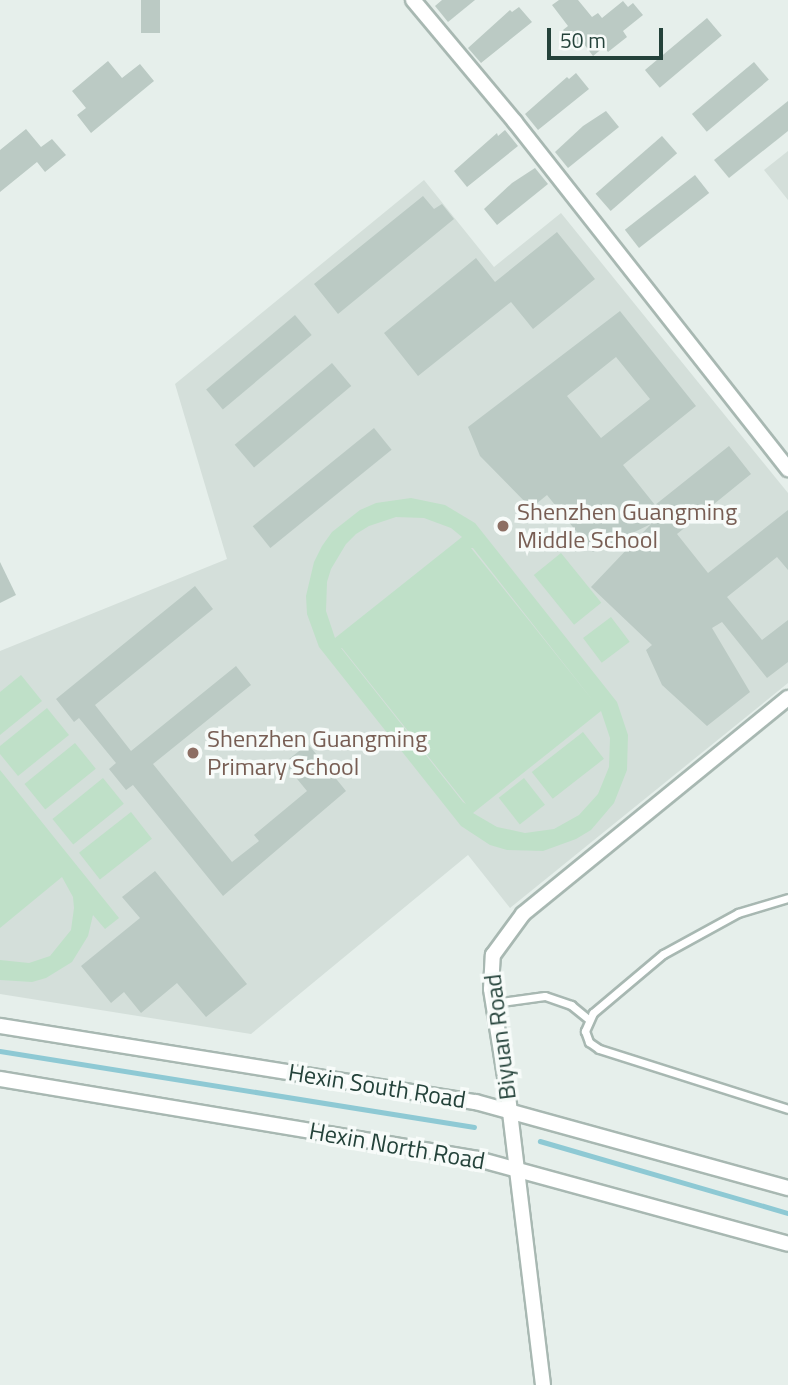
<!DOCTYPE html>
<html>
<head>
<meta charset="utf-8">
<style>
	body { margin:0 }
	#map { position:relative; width:788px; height:1385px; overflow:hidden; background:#e6efeb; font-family:"Titillium Web",sans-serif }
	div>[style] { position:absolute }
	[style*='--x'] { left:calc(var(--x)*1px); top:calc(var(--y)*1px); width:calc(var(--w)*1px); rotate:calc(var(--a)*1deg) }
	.built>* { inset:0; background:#d4dfda }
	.green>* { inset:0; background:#bfe0c8; transform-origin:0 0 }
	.stream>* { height:4.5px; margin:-2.25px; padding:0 2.25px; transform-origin:2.25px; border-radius:2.25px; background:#8ec9d4 }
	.building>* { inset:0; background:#bbcac4; transform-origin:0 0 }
	.roads { filter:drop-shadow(2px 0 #a8b8b2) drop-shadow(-2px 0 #a8b8b2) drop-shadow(0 2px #a8b8b2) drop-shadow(0 -2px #a8b8b2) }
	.service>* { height:7px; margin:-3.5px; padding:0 3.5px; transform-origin:3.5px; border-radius:3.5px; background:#fff }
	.minor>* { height:14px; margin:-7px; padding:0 7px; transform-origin:7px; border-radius:7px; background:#fff }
	.dots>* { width:19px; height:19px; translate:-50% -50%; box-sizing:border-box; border:4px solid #f7fbf9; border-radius:50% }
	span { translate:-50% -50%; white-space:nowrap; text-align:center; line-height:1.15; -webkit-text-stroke:7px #f7fbf9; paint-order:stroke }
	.education-label { font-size:24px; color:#785e54 }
	.left { translate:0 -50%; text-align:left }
	.street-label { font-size:24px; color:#24423a }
	.scale { position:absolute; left:547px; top:28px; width:116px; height:32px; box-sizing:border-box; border:4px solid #24423a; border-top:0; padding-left:9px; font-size:21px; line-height:24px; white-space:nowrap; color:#24423a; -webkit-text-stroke:5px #f7fbf9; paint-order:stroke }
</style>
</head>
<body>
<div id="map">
	<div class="built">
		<i style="clip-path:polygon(788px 151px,788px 200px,764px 170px)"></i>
		<i style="clip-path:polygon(424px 180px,494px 267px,561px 213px,788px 493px,788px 683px,510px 908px,468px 855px,251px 1034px,0 994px,0 651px,227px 559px,175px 384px)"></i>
	</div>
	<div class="green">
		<i style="clip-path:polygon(evenodd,411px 498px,445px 505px,475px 523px,617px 702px,628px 735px,627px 770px,614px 803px,591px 830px,576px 839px,543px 851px,507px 850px,490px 845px,461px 826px,319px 647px,307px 614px,306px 596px,314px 562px,322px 546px,332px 532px,360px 510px,376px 503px,411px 498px,396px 517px,424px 518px,451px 528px,462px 537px,335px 638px,326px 611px,327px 582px,331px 569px,346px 544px,356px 534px,369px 526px,396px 517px,411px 498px,471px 548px,473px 548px,594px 702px,471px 548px,411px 498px,341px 648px,342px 648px,466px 804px,463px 802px,341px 648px,411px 498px,601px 711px,610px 738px,609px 767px,598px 794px,579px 815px,554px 829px,525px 833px,497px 827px,473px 813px,601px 711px)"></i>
		<i style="left:561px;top:553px;width:64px;height:35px;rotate:51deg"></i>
		<i style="left:611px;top:617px;width:31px;height:35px;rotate:53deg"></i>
		<i style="clip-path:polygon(21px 675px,42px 701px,0 735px,0 692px)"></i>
		<i style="clip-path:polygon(47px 708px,69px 735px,18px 776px,0 754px,0 746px)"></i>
		<i style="left:583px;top:732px;width:34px;height:65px;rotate:52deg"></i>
		<i style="left:75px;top:743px;width:33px;height:65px;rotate:51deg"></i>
		<i style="clip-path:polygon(0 770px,119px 918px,105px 929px,93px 915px,88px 936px,72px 962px,46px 978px,32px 982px,0 980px,0 960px,29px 963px,50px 956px,71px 930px,74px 908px,73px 897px,62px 877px,0 928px)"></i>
		<i style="left:103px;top:778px;width:33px;height:65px;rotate:51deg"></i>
		<i style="left:524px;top:778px;width:34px;height:32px;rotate:52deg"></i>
		<i style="left:131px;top:812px;width:34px;height:66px;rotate:52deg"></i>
	</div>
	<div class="stream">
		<i style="--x:0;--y:1051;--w:480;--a:9.1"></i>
		<i style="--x:540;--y:1141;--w:258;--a:16.2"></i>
	</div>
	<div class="building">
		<i style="left:141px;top:0;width:19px;height:33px"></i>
		<i style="clip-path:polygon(442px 0,475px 0,448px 22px,435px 6px)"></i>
		<i style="clip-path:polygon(559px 0,578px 0,592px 17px,598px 13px,602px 18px,623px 1px,628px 7px,633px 3px,643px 15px,623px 31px,627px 37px,608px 52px,604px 47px,593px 56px,584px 44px,578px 49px,563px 30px,568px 26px,552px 5px)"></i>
		<i style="clip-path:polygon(519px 7px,532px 22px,481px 63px,468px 48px,510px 10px,512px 12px)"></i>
		<i style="left:707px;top:18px;width:23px;height:81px;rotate:50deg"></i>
		<i style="clip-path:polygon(108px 61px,122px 78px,140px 64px,154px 81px,91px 133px,77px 115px,86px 108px,72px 91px)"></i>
		<i style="left:754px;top:62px;width:23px;height:81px;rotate:50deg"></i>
		<i style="clip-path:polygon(576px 73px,589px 89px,538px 130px,525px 114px,567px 77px,569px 79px)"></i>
		<i style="clip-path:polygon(788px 101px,788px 131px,729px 178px,714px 160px)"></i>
		<i style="clip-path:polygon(606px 111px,619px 127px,568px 168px,555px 152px,583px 126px)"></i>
		<i style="clip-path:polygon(26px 129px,41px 147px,52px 139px,66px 155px,45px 172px,37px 162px,0 192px,0 150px)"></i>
		<i style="clip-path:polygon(505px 130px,518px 146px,467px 187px,454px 171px,497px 133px,498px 136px)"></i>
		<i style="left:662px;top:136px;width:23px;height:88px;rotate:49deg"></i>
		<i style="clip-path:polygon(535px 168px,548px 184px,497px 225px,484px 209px,512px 183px)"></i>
		<i style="left:695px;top:175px;width:23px;height:89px;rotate:52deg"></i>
		<i style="clip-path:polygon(423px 196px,434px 209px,442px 204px,454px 219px,338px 314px,314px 284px)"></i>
		<i style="clip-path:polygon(557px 232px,595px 279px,533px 329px,511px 302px,418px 376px,384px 333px,476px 258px,495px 282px)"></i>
		<i style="clip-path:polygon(evenodd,620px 311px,696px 406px,623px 465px,655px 505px,729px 446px,751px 474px,677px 534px,708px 573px,788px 510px,788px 570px,777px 557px,727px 597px,762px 640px,788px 620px,788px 662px,767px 678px,722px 622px,712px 628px,750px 692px,707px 726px,662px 685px,646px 650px,652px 645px,591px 587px,651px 524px,593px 552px,547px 495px,531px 508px,480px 456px,468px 427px,620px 311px,616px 357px,650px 399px,601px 438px,567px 396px,616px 357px)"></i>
		<i style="left:295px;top:315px;width:26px;height:116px;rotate:50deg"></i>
		<i style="left:332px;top:363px;width:30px;height:127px;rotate:50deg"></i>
		<i style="left:374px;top:428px;width:28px;height:156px;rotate:51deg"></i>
		<i style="clip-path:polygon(0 562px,16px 595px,0 603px)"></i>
		<i style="clip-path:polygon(195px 586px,213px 609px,95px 705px,131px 751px,236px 666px,251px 685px,153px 764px,232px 862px,259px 841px,254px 835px,307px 791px,284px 763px,308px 744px,346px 791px,223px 896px,133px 785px,126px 790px,109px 769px,116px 763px,79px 718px,74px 722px,56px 699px)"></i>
		<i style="clip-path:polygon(155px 871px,247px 984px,206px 1017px,177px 983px,141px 1013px,124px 992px,111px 1003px,81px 966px,140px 918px,122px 897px)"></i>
	</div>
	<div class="roads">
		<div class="service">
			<i style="--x:788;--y:898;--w:52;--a:163.3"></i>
			<i style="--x:738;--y:913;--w:85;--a:151.3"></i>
			<i style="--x:663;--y:954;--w:92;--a:139.9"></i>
			<i style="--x:593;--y:1013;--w:20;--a:114"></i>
			<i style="--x:585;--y:1031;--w:12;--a:70"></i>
			<i style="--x:589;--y:1042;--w:12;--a:35"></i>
			<i style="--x:599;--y:1049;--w:198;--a:17.6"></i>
			<i style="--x:494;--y:1003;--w:51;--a:-7.8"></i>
			<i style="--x:545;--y:996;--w:28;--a:19"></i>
			<i style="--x:571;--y:1005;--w:22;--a:39"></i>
		</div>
		<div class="minor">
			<i style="--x:413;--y:0;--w:159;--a:50.1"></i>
			<i style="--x:515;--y:122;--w:442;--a:51.8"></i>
			<i style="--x:0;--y:1026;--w:482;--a:9.1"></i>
			<i style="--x:476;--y:1102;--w:324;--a:15.4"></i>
			<i style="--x:0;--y:1079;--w:485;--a:9.5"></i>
			<i style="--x:478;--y:1159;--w:321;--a:15.3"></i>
			<i style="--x:543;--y:1385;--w:298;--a:-96.9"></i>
			<i style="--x:507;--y:1089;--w:101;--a:-99.1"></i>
			<i style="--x:491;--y:989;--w:34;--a:-87"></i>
			<i style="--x:493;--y:955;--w:51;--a:-53.8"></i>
			<i style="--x:523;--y:914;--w:342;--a:-39.2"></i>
		</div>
	</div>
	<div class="dots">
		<i style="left:503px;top:526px;background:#8d6e63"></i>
		<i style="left:193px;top:753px;background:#8d6e63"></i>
	</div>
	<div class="education-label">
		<span class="left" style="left:517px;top:526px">Shenzhen Guangming<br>Middle School</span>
		<span class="left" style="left:207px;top:753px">Shenzhen Guangming<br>Primary School</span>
	</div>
	<div class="street-label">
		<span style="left:500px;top:1037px;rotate:-97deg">Biyuan Road</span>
		<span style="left:377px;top:1086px;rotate:9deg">Hexin South Road</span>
		<span style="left:397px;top:1146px;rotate:10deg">Hexin North Road</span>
	</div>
	<div class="scale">50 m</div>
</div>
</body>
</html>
